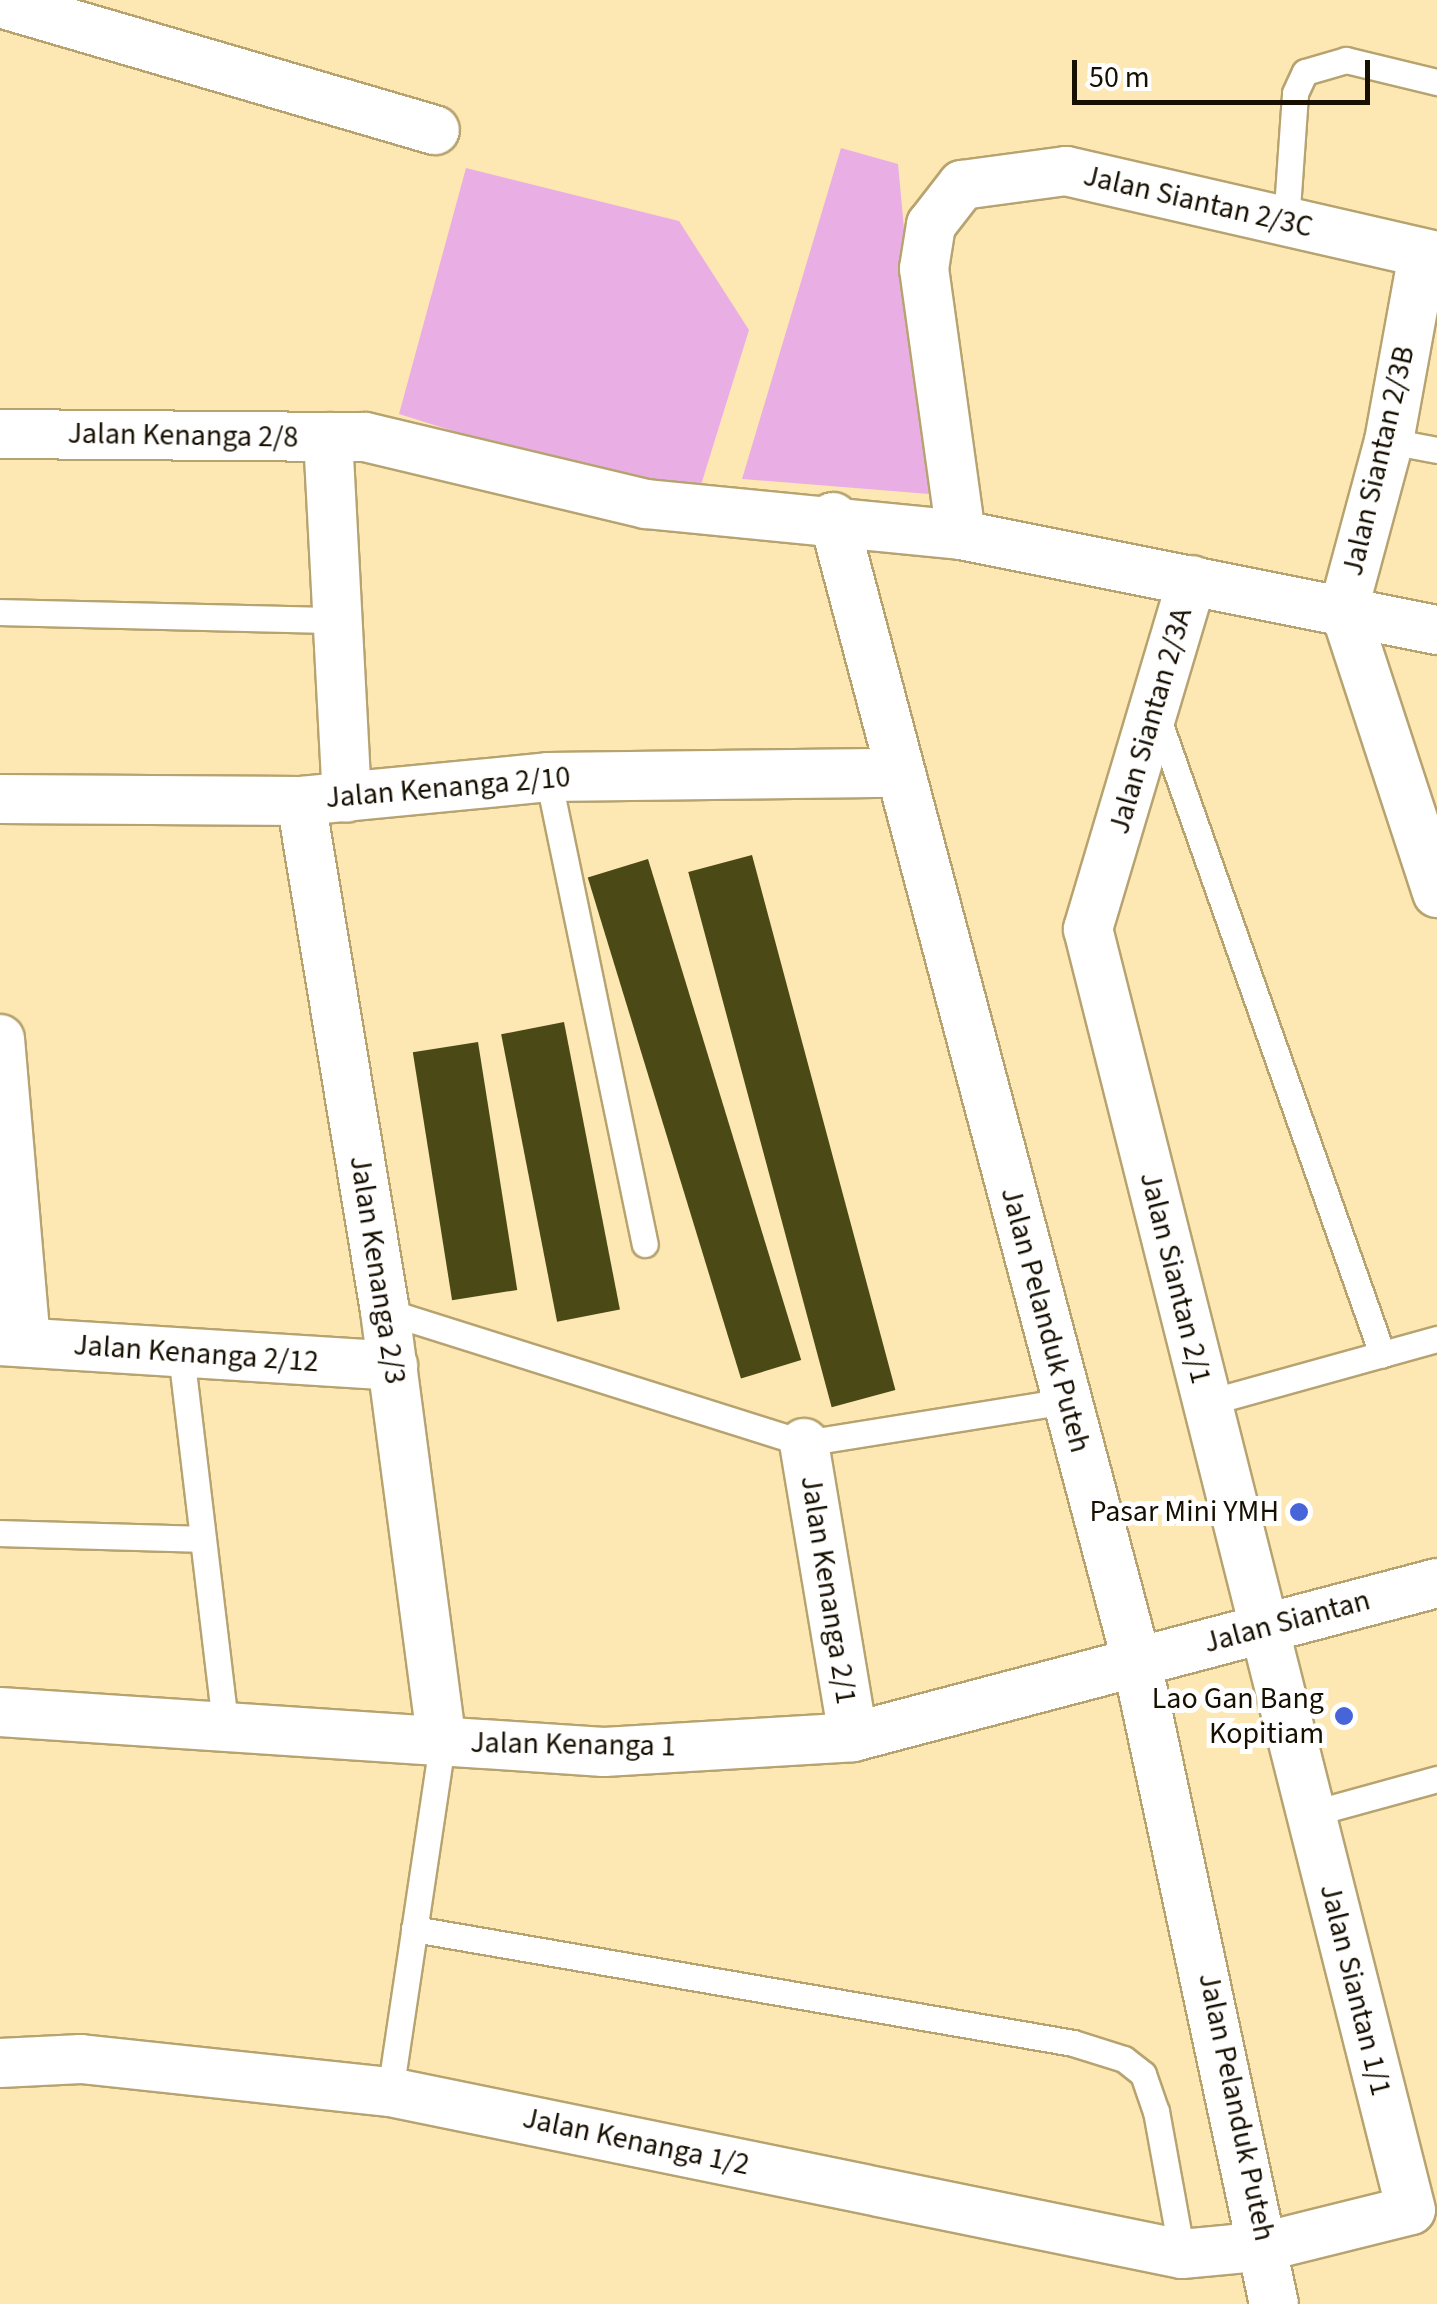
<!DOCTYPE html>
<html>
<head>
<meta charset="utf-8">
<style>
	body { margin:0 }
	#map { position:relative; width:1437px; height:2304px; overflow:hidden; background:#fde8b3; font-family:"Source Sans 3",sans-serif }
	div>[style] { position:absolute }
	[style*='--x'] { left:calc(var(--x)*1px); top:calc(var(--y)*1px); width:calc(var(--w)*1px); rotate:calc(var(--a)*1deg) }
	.green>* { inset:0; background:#e9afe5 }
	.building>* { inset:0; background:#4b4a16; transform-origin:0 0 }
	.roads { filter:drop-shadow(2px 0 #b7a370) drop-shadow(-2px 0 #b7a370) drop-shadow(0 2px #b7a370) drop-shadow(0 -2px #b7a370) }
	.lane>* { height:25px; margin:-12.5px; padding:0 12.5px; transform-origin:12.5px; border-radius:12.5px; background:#fff }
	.street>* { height:48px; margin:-24px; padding:0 24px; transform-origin:24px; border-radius:24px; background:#fff }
	.dots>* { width:28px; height:28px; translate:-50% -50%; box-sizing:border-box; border:5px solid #fff; border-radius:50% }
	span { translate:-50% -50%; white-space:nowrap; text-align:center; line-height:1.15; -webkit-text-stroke:10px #fff; paint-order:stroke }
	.street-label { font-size:30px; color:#170f00 }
	.poi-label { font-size:30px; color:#170f00 }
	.right { translate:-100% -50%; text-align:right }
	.scale { position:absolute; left:1072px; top:60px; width:298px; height:45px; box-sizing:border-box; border:5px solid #170f00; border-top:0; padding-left:12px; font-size:30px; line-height:35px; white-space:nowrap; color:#170f00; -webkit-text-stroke:8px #fff; paint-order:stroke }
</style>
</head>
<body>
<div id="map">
	<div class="green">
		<i style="clip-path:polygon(841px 148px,898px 164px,929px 494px,742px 479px)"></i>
		<i style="clip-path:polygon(466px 168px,679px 221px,749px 330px,701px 485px,624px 485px,399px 414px)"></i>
	</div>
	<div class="building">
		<i style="left:752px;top:855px;width:554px;height:66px;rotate:75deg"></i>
		<i style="left:648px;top:859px;width:524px;height:63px;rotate:73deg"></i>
		<i style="left:564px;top:1022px;width:293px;height:64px;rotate:79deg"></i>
		<i style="left:478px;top:1042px;width:251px;height:66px;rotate:81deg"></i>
	</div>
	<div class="roads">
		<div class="lane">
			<i style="--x:1286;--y:223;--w:130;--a:-86"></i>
			<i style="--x:1295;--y:93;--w:23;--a:-65"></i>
			<i style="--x:1305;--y:72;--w:43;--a:-16.3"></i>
			<i style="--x:1346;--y:60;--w:94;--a:13.6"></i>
			<i style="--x:1389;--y:441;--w:49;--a:10.6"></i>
			<i style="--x:0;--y:612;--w:337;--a:1.4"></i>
			<i style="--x:1157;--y:716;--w:677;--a:70.57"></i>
			<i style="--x:548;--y:777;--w:477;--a:78.3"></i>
			<i style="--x:385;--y:1311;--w:439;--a:17.5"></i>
			<i style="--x:804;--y:1443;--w:266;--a:-9.1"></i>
			<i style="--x:181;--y:1354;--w:370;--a:83.2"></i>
			<i style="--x:1206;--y:1403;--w:240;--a:-15.5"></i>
			<i style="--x:0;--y:1533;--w:202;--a:1.7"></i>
			<i style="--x:1310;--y:1814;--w:132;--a:-15.4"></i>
			<i style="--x:414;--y:1929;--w:669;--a:9.81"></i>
			<i style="--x:1073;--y:2043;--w:53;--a:17.4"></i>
			<i style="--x:1124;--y:2059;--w:24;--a:38"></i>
			<i style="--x:1143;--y:2074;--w:39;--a:71"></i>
			<i style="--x:1156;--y:2111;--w:145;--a:79.7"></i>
			<i style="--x:390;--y:2092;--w:354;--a:-81.5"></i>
		</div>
		<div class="street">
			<i style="--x:0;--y:3;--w:453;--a:16.3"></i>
			<i style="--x:1423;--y:254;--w:190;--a:100.3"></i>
			<i style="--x:1389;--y:441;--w:173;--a:105.1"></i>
			<i style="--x:1344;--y:608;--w:300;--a:71.9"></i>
			<i style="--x:0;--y:434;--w:365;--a:0.5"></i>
			<i style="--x:365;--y:437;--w:289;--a:13.4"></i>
			<i style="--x:646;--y:504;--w:317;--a:5.6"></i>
			<i style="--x:961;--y:535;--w:485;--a:11.3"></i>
			<i style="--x:328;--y:437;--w:361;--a:87"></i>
			<i style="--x:833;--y:517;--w:1186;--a:75.14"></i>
			<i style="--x:1137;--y:1663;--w:655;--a:77.94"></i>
			<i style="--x:961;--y:535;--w:269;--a:-97.9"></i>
			<i style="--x:924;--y:269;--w:45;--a:-81"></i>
			<i style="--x:931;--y:225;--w:51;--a:-52.2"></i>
			<i style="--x:962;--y:185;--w:105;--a:-7.7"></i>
			<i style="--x:1066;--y:171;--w:381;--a:12.9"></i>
			<i style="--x:0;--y:799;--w:301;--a:0.4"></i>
			<i style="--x:301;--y:801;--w:248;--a:-5.5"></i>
			<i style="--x:548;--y:777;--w:348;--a:-0.7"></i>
			<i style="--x:301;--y:801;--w:517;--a:80.65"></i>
			<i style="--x:385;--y:1311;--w:435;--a:82.5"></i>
			<i style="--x:0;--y:1039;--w:303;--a:85.1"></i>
			<i style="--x:0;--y:1341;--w:394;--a:3.6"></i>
			<i style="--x:804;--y:1443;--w:298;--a:80.5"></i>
			<i style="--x:0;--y:1712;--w:605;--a:3.79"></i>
			<i style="--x:604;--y:1752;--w:249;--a:-3.4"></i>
			<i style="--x:853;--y:1737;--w:604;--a:-14.77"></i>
			<i style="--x:0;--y:2063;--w:81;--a:-2.8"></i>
			<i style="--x:81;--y:2059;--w:311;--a:6.1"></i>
			<i style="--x:390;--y:2092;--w:808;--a:11.56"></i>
			<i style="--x:1182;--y:2254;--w:85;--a:-5.4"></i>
			<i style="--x:1267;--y:2246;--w:148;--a:-14"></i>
			<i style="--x:1411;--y:2210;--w:1321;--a:-104.15"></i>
			<i style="--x:1088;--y:929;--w:364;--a:-73.4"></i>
		</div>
	</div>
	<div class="dots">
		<i style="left:1299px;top:1512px;background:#4765d9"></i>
		<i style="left:1344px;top:1716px;background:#4765d9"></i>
	</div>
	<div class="street-label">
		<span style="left:1198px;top:202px;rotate:13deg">Jalan Siantan 2/3C</span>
		<span style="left:183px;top:436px;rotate:1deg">Jalan Kenanga 2/8</span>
		<span style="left:1379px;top:461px;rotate:-77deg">Jalan Siantan 2/3B</span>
		<span style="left:1151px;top:721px;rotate:-74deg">Jalan Siantan 2/3A</span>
		<span style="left:448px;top:788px;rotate:-5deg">Jalan Kenanga 2/10</span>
		<span style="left:377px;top:1270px;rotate:81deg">Jalan Kenanga 2/3</span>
		<span style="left:1175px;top:1278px;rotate:76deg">Jalan Siantan 2/1</span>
		<span style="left:1045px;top:1320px;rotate:75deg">Jalan Pelanduk Puteh</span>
		<span style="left:196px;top:1354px;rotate:4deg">Jalan Kenanga 2/12</span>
		<span style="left:828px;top:1590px;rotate:81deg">Jalan Kenanga 2/1</span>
		<span style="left:1287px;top:1622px;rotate:-15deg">Jalan Siantan</span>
		<span style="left:573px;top:1745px;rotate:1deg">Jalan Kenanga 1</span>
		<span style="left:1355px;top:1990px;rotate:76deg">Jalan Siantan 1/1</span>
		<span style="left:1236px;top:2107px;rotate:78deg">Jalan Pelanduk Puteh</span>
		<span style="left:636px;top:2142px;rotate:12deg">Jalan Kenanga 1/2</span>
	</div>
	<div class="poi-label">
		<span class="right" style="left:1279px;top:1512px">Pasar Mini YMH</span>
		<span class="right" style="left:1324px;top:1716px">Lao Gan Bang<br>Kopitiam</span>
	</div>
	<div class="scale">50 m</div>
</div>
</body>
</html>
